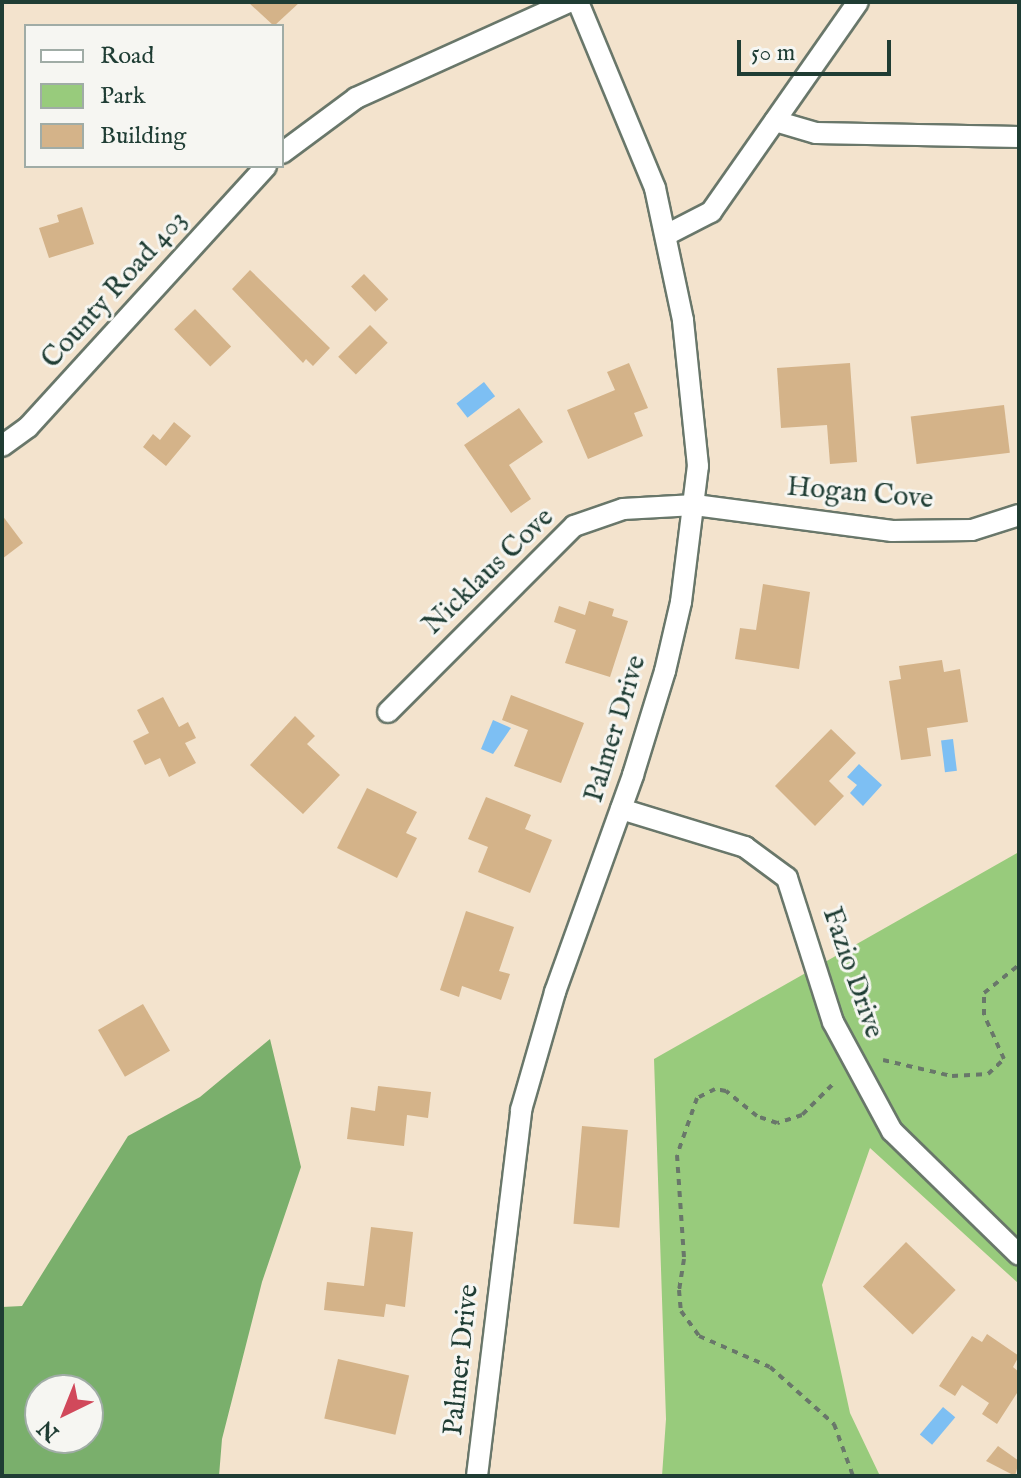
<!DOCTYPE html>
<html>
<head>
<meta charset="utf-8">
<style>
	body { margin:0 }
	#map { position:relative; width:1021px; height:1478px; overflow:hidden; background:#f3e3cd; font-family:"IM FELL English",serif }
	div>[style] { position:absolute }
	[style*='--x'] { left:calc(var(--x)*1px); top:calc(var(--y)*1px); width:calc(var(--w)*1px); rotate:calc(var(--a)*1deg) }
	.green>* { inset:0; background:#98cb7c }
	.forest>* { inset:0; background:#7aaf6c }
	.water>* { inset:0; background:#7dbff3; transform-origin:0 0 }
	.building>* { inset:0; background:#d4b389; transform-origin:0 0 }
	.path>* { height:4px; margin-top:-2px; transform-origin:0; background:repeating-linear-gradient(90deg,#69776a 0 6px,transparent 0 12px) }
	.roads { filter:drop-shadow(2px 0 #69776a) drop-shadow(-2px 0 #69776a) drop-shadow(0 2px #69776a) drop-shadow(0 -2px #69776a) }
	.street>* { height:20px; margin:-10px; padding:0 10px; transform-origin:10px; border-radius:10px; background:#fff }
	span { translate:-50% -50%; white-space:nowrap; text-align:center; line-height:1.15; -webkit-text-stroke:6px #f6f6f2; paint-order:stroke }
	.street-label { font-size:28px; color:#1f3d34 }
	.frame { position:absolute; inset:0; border:4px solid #1f3d34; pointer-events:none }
	.legend { position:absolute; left:24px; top:24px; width:260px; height:144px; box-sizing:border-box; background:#f6f6f2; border:2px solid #a0aca6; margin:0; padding:10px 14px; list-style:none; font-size:24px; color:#1f3d34 }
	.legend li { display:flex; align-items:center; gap:16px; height:40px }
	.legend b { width:40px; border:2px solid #a0aca6 }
	.north { position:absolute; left:24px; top:1374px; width:80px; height:80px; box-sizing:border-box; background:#f6f6f2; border:2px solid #a0aca6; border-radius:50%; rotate:223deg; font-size:22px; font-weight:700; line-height:32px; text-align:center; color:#1f3d34 }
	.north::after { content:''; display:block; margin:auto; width:28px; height:36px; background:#d1495b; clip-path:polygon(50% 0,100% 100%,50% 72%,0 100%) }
	.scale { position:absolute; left:737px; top:40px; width:154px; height:36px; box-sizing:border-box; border:4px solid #1f3d34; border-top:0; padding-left:10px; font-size:24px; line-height:28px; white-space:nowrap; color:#1f3d34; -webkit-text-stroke:6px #f6f6f2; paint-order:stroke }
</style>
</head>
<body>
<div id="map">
	<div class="green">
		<i style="clip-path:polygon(1019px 852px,1019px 1284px,870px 1148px,822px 1285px,850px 1413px,880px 1476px,662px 1476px,666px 1419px,654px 1059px)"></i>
	</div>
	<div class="forest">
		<i style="clip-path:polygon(evenodd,270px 1039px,301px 1167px,262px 1282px,222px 1439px,219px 1476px,2px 1476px,2px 1307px,22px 1306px,128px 1136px,200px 1097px,270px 1039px,40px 1390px,88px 1390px,88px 1438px,40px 1438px,40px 1390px)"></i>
	</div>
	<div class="water">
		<i style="left:484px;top:382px;width:18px;height:35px;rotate:52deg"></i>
		<i style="clip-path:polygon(493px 720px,511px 728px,493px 754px,481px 749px)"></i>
		<i style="left:953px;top:739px;width:32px;height:12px;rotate:83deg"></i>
		<i style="clip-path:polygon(859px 764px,882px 785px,863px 806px,850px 793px,857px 785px,847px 777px)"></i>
		<i style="left:943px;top:1407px;width:16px;height:36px;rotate:40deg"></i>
	</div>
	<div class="building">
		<i style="clip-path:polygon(248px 2px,300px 2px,274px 26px)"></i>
		<i style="clip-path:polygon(82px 207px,94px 244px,49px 258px,39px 228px,59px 222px,57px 215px)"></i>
		<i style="clip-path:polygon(250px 270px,330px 348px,313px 366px,306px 359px,303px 363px,232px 289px)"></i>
		<i style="left:364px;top:274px;width:35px;height:18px;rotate:46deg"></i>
		<i style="left:195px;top:309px;width:52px;height:29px;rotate:46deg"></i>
		<i style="left:370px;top:325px;width:25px;height:45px;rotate:45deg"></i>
		<i style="clip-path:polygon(629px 363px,648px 408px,634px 413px,643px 436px,588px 459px,567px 410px,615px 390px,607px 372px)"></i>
		<i style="clip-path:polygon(850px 363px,857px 462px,830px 464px,827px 425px,781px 428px,777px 368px)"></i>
		<i style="left:1004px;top:405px;width:48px;height:94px;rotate:83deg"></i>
		<i style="clip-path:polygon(519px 408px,543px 442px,509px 465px,531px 499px,511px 513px,464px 445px)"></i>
		<i style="clip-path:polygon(174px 422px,191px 436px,166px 466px,143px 447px,153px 434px,160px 440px)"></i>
		<i style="clip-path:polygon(2px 515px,23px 543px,2px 559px)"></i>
		<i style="clip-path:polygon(763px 584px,810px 592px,799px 669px,735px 659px,740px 628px,756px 630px)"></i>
		<i style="clip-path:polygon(589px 601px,614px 609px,612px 616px,628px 621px,610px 677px,565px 663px,576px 630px,554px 622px,559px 606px,585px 615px)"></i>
		<i style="clip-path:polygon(942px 660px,944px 672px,960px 669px,968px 722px,927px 728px,931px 756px,901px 760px,889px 681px,901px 679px,899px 666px)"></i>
		<i style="clip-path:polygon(511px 695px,584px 723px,561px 783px,514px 766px,528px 730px,502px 720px)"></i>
		<i style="clip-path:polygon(163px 697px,179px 727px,188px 722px,196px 738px,185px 743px,196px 763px,169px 777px,160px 758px,145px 765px,133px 741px,149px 733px,137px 710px)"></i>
		<i style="clip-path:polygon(295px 716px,315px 736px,307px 744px,340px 775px,303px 814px,250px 765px)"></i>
		<i style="clip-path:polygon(831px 729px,856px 753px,829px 781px,844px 796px,815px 826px,775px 786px)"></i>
		<i style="clip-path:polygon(367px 788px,417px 812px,406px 833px,417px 838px,397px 878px,337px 848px)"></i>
		<i style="clip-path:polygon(486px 797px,531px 815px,525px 829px,552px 840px,530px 893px,478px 872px,488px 847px,468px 839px)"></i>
		<i style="clip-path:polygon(466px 911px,514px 927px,499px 971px,510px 974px,501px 1000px,462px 986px,459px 997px,440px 990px)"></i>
		<i style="left:143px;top:1004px;width:54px;height:52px;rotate:60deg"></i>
		<i style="clip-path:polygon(378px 1086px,431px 1092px,428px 1118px,407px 1115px,404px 1146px,347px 1139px,351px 1107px,375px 1111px)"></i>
		<i style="left:582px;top:1126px;width:46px;height:98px;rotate:5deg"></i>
		<i style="clip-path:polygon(371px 1227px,413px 1232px,405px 1307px,386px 1304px,384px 1317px,324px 1310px,327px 1282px,364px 1286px)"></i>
		<i style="left:906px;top:1242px;width:69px;height:62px;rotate:44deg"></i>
		<i style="clip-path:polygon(987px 1334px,1019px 1356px,1013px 1367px,1019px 1372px,1019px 1390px,997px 1424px,982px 1414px,989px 1403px,962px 1385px,955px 1396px,939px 1386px,972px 1336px,982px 1342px)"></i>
		<i style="left:338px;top:1359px;width:73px;height:61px;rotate:13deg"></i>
		<i style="clip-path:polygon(998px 1446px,1019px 1461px,1015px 1476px,986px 1461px)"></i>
	</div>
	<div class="path">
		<i style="--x:883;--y:1060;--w:71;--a:13.1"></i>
		<i style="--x:952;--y:1076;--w:36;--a:-3"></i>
		<i style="--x:988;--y:1074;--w:22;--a:-43"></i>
		<i style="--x:1004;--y:1059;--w:48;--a:-114.4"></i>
		<i style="--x:984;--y:1015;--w:22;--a:-90"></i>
		<i style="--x:984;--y:993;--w:45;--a:-38.7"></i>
		<i style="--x:832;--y:1085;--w:42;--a:135"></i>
		<i style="--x:802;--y:1115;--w:26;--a:162"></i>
		<i style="--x:777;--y:1123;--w:21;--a:-161"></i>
		<i style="--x:757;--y:1116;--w:40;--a:-141"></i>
		<i style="--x:726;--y:1091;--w:11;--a:-170"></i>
		<i style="--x:715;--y:1089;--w:20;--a:153"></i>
		<i style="--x:697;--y:1098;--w:60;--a:109.3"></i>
		<i style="--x:677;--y:1155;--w:104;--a:86.1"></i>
		<i style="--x:684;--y:1259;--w:31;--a:99"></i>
		<i style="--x:679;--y:1290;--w:21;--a:85"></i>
		<i style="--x:681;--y:1311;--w:31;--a:54"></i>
		<i style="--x:699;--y:1336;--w:77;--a:23.6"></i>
		<i style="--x:770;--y:1367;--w:86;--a:41.7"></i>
		<i style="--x:834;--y:1424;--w:55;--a:69.9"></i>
	</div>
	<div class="roads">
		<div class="street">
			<i style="--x:775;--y:121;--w:43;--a:16.3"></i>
			<i style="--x:816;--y:133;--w:203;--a:1.1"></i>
			<i style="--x:282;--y:153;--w:92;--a:-36.6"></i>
			<i style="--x:356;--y:98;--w:234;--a:-24.3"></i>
			<i style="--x:666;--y:235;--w:51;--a:-27.1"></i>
			<i style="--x:711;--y:212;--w:256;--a:-55"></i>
			<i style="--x:2;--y:446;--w:32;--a:-36"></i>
			<i style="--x:28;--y:427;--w:353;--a:-47.6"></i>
			<i style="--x:388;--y:712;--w:263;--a:-45"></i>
			<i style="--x:574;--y:526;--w:52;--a:-19.1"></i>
			<i style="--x:623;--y:509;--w:72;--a:-3.2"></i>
			<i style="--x:695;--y:505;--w:199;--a:7.5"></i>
			<i style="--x:892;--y:531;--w:80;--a:-0.7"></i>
			<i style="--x:972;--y:530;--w:49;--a:-17.7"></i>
			<i style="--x:621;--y:809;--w:130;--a:17"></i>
			<i style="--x:745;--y:847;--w:52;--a:36.4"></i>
			<i style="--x:787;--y:878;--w:151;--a:72.3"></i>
			<i style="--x:833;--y:1022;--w:124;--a:61.6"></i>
			<i style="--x:892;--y:1131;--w:177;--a:44.3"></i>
			<i style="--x:477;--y:1476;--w:369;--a:-83.1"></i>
			<i style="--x:521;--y:1110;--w:123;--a:-73.9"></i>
			<i style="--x:555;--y:992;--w:231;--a:-70.2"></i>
			<i style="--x:633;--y:775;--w:109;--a:-72.9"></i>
			<i style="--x:665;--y:671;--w:71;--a:-76.9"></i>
			<i style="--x:681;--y:602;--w:137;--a:-82.9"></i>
			<i style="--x:698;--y:466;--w:147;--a:-95.9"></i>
			<i style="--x:683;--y:320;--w:135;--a:-102"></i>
			<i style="--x:655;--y:188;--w:201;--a:-112.5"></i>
		</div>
	</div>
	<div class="street-label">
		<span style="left:115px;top:290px;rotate:-48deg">County Road 403</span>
		<span style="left:860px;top:494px;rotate:5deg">Hogan Cove</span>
		<span style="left:489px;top:572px;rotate:-44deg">Nicklaus Cove</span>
		<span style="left:616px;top:729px;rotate:-73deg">Palmer Drive</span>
		<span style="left:852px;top:973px;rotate:71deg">Fazio Drive</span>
		<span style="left:462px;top:1360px;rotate:-84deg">Palmer Drive</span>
	</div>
	<div class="frame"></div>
	<ul class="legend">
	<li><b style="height:10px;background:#fff"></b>Road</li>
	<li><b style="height:22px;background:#98cb7c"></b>Park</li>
	<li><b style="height:22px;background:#d4b389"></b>Building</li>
	</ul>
	<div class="north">N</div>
	<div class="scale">50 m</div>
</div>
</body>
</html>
